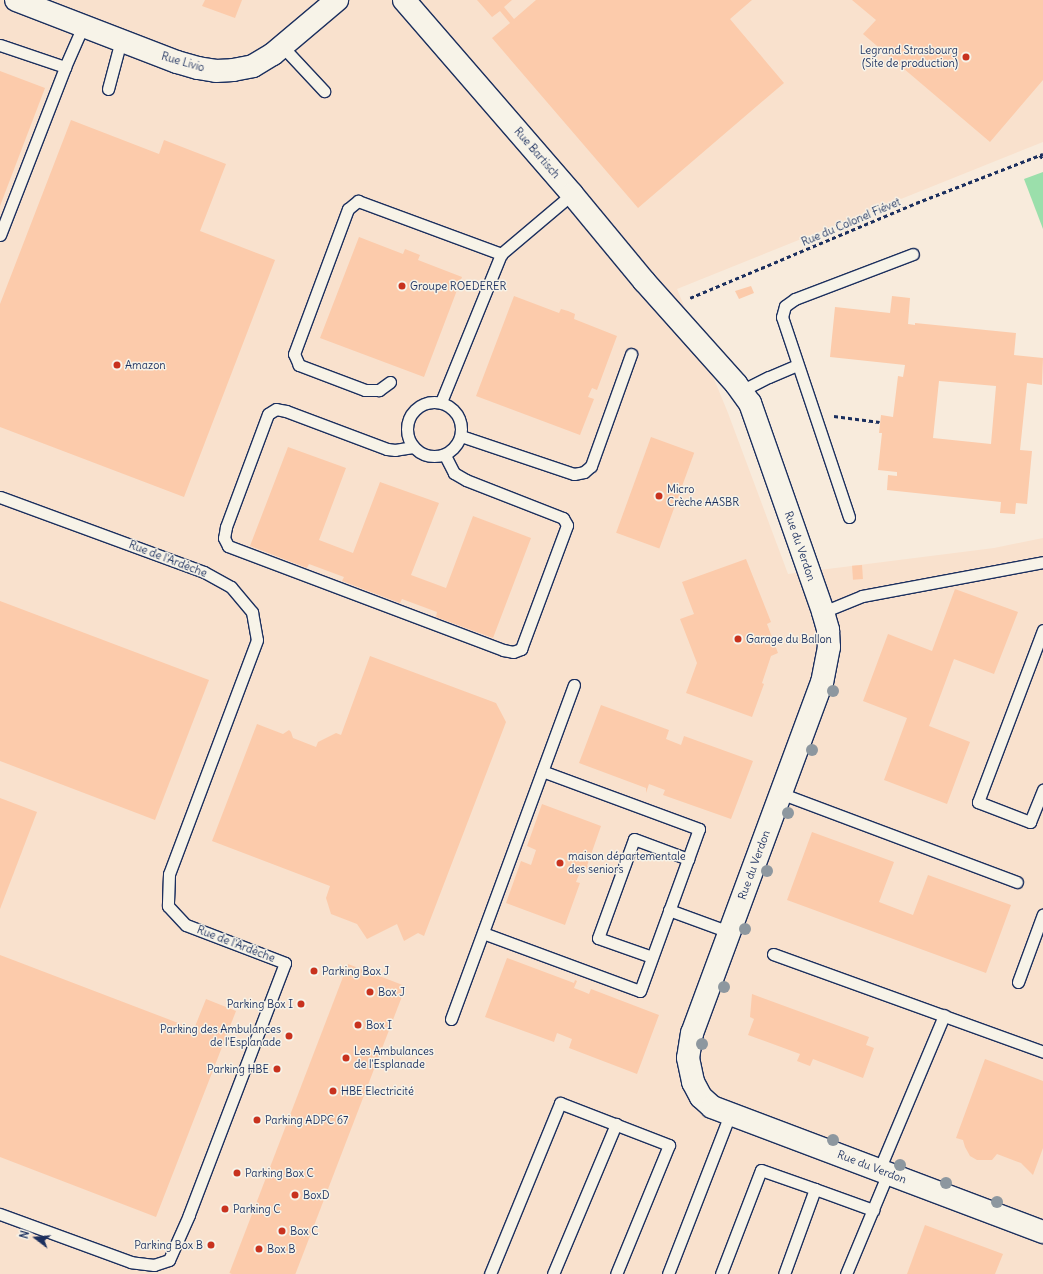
<!DOCTYPE html>
<html>
<head>
<meta charset="utf-8">
<style>
	body { margin:0 }
	#map { position:relative; width:1043px; height:1274px; overflow:hidden; background:#f8ebdc; font-family:Delius,sans-serif }
	div>[style] { position:absolute }
	[style*='--x'] { left:calc(var(--x)*1px); top:calc(var(--y)*1px); width:calc(var(--w)*1px); rotate:calc(var(--a)*1deg) }
	.built>* { inset:0; background:#f9e1cd }
	.green>* { inset:0; background:#9bdfab }
	.building>* { inset:0; background:#fccbab; transform-origin:0 0 }
	.path>* { height:2.5px; margin-top:-1.25px; transform-origin:0; background:repeating-linear-gradient(90deg,#1b2f5e 0 4px,transparent 0 7px) }
	.roads { filter:drop-shadow(1px 0 #1b2f5e) drop-shadow(-1px 0 #1b2f5e) drop-shadow(0 1px #1b2f5e) drop-shadow(0 -1px #1b2f5e) }
	.service>* { height:11px; margin:-5.5px; padding:0 5.5px; transform-origin:5.5px; border-radius:5.5px; background:#f7f3e8 }
	.service>.ring { margin:-5.5px; padding:0; box-sizing:content-box; background:none; border:11px solid #f7f3e8; border-radius:50% }
	.minor>* { height:22px; margin:-11px; padding:0 11px; transform-origin:11px; border-radius:11px; background:#f7f3e8 }
	.trees>* { width:12px; height:12px; margin:-6px; border-radius:50%; background:#8d979f }
	.dots>* { width:11px; height:11px; translate:-50% -50%; box-sizing:border-box; border:2px solid #f7f3e8; border-radius:50% }
	span { translate:-50% -50%; white-space:nowrap; text-align:center; line-height:1.15; -webkit-text-stroke:3px #f7f3e8; paint-order:stroke }
	.poi-label { font-size:11px; color:#1b2f5e }
	.right { translate:-100% -50%; text-align:right }
	.left { translate:0 -50%; text-align:left }
	.street-label { font-size:11px; color:#1b2f5e }
	.north { position:absolute; left:16px; top:1218px; width:40px; height:40px; -webkit-text-stroke:3px #f7f3e8; paint-order:stroke; rotate:286deg; font-size:11px; font-weight:700; line-height:16px; text-align:center; color:#1b2f5e }
	.north::after { content:''; display:block; margin:auto; width:14px; height:18px; background:#1b2f5e; clip-path:polygon(50% 0,100% 100%,50% 72%,0 100%) }
</style>
</head>
<body>
<div id="map">
	<div class="built">
		<i style="clip-path:polygon(0 0,1043px 0,1043px 142px,677px 289px,728px 413px,788px 574px,994px 548px,1043px 538px,1043px 1274px,0 1274px)"></i>
	</div>
	<div class="green">
		<i style="clip-path:polygon(1043px 172px,1043px 229px,1024px 179px)"></i>
	</div>
	<div class="building">
		<i style="clip-path:polygon(205px 0,242px 0,235px 18px,202px 6px)"></i>
		<i style="clip-path:polygon(477px 0,512px 0,504px 7px,514px 19px,536px 0,752px 0,730px 19px,784px 83px,638px 208px,492px 38px,510px 23px,500px 11px,492px 17px)"></i>
		<i style="clip-path:polygon(852px 0,1043px 0,1043px 80px,990px 142px,863px 34px,876px 20px)"></i>
		<i style="clip-path:polygon(0 71px,45px 88px,0 206px)"></i>
		<i style="clip-path:polygon(71px 120px,159px 154px,164px 140px,226px 164px,200px 231px,275px 260px,184px 497px,0 427px,0 304px)"></i>
		<i style="clip-path:polygon(359px 237px,403px 254px,405px 249px,420px 255px,418px 260px,462px 277px,424px 377px,320px 338px)"></i>
		<i style="clip-path:polygon(751px 286px,754px 293px,739px 299px,735px 291px)"></i>
		<i style="clip-path:polygon(514px 296px,559px 313px,561px 309px,568px 311px,575px 314px,574px 319px,617px 336px,597px 390px,592px 388px,588px 397px,594px 399px,580px 435px,476px 396px)"></i>
		<i style="clip-path:polygon(evenodd,892px 296px,910px 298px,908px 324px,915px 325px,915px 323px,1016px 333px,1014px 355px,1043px 358px,1042px 385px,1027px 383px,1020px 450px,1032px 451px,1027px 504px,1016px 503px,1015px 514px,1000px 513px,1001px 502px,887px 490px,888px 475px,897px 476px,897px 472px,878px 470px,882px 433px,879px 433px,881px 415px,893px 417px,898px 376px,903px 377px,905px 365px,830px 357px,835px 307px,890px 313px,892px 296px,939px 381px,996px 386px,991px 444px,933px 438px,939px 381px)"></i>
		<i style="left:651px;top:437px;width:46px;height:102px;rotate:20deg"></i>
		<i style="clip-path:polygon(288px 447px,346px 468px,319px 540px,353px 553px,380px 482px,439px 503px,411px 575px,446px 588px,473px 516px,531px 538px,493px 638px,436px 617px,437px 612px,402px 599px,400px 603px,342px 581px,344px 577px,309px 564px,307px 568px,250px 546px)"></i>
		<i style="clip-path:polygon(746px 559px,771px 622px,767px 624px,778px 653px,771px 656px,762px 683px,764px 684px,752px 717px,686px 693px,697px 663px,680px 619px,694px 614px,682px 582px)"></i>
		<i style="left:862px;top:565px;width:14px;height:10px;rotate:86deg"></i>
		<i style="clip-path:polygon(955px 589px,1018px 612px,994px 674px,954px 659px,929px 726px,970px 742px,947px 804px,884px 780px,907px 718px,863px 701px,888px 634px,932px 651px)"></i>
		<i style="clip-path:polygon(0 601px,209px 680px,155px 820px,0 761px)"></i>
		<i style="clip-path:polygon(370px 656px,496px 703px,506px 722px,424px 936px,418px 933px,404px 941px,397px 924px,367px 939px,357px 924px,331px 914px,326px 898px,330px 886px,212px 841px,257px 724px,283px 734px,289px 730px,291px 732px,293px 738px,316px 747px,318px 742px,336px 733px,341px 735px)"></i>
		<i style="clip-path:polygon(601px 705px,669px 730px,666px 739px,681px 745px,684px 736px,753px 761px,731px 819px,663px 795px,665px 790px,649px 784px,646px 793px,646px 788px,579px 763px)"></i>
		<i style="clip-path:polygon(0 798px,37px 812px,0 909px)"></i>
		<i style="clip-path:polygon(542px 804px,601px 826px,587px 866px,595px 869px,594px 871px,582px 867px,576px 882px,580px 883px,565px 925px,506px 903px,521px 861px,531px 865px,536px 850px,527px 846px)"></i>
		<i style="clip-path:polygon(812px 832px,894px 862px,879px 902px,913px 915px,928px 875px,1011px 905px,986px 973px,787px 900px)"></i>
		<i style="clip-path:polygon(0 955px,194px 1029px,206px 999px,236px 1011px,156px 1217px,0 1157px)"></i>
		<i style="clip-path:polygon(507px 958px,574px 983px,575px 980px,577px 981px,574px 988px,582px 991px,589px 994px,591px 989px,659px 1015px,637px 1074px,569px 1048px,572px 1039px,557px 1033px,554px 1042px,485px 1017px)"></i>
		<i style="left:348px;top:964px;width:62px;height:331px;rotate:21deg"></i>
		<i style="clip-path:polygon(752px 994px,869px 1037px,866px 1045px,874px 1048px,863px 1078px,813px 1059px,810px 1066px,797px 1061px,800px 1054px,748px 1035px,754px 1019px,750px 1017px)"></i>
		<i style="clip-path:polygon(985px 1059px,1043px 1081px,1043px 1148px,1033px 1175px,1021px 1163px,997px 1154px,992px 1160px,977px 1160px,970px 1156px,965px 1147px,963px 1140px,956px 1138px)"></i>
		<i style="clip-path:polygon(925px 1225px,1003px 1254px,995px 1274px,907px 1274px)"></i>
	</div>
	<div class="path">
		<i style="--x:1040;--y:155;--w:5;--a:53"></i>
		<i style="--x:690;--y:298;--w:245;--a:-22.8"></i>
		<i style="--x:916;--y:203;--w:136;--a:-21.1"></i>
		<i style="--x:834;--y:416;--w:46;--a:7.4"></i>
	</div>
	<div class="roads">
		<div class="service">
			<i style="--x:0;--y:45;--w:69;--a:18.7"></i>
			<i style="--x:282;--y:46;--w:62;--a:47"></i>
			<i style="--x:108;--y:89;--w:51;--a:-75.1"></i>
			<i style="--x:0;--y:235;--w:180;--a:-68.8"></i>
			<i style="--x:65;--y:67;--w:45;--a:-66.3"></i>
			<i style="--x:390;--y:382;--w:14;--a:144"></i>
			<i style="--x:379;--y:390;--w:14;--a:180"></i>
			<i style="--x:365;--y:390;--w:71;--a:-159.3"></i>
			<i style="--x:299;--y:365;--w:12;--a:-114"></i>
			<i style="--x:294;--y:354;--w:155;--a:-69.6"></i>
			<i style="--x:348;--y:209;--w:13;--a:-39"></i>
			<i style="--x:358;--y:201;--w:153;--a:20.3"></i>
			<i style="--x:741;--y:391;--w:31;--a:-27"></i>
			<i style="--x:769;--y:377;--w:30;--a:-23"></i>
			<i class="ring" style="left:407px;top:402px;width:43px;height:43px"></i>
			<i style="--x:441;--y:402;--w:160;--a:-67.9"></i>
			<i style="--x:501;--y:254;--w:93;--a:-40.2"></i>
			<i style="--x:461;--y:436;--w:119;--a:18.6"></i>
			<i style="--x:574;--y:474;--w:10;--a:-11"></i>
			<i style="--x:584;--y:472;--w:9;--a:-41"></i>
			<i style="--x:591;--y:466;--w:119;--a:-70.3"></i>
			<i style="--x:413;--y:447;--w:18;--a:171"></i>
			<i style="--x:395;--y:450;--w:8;--a:-173"></i>
			<i style="--x:387;--y:449;--w:108;--a:-159.4"></i>
			<i style="--x:286;--y:411;--w:10;--a:-169"></i>
			<i style="--x:276;--y:409;--w:9;--a:148"></i>
			<i style="--x:268;--y:414;--w:121;--a:110.4"></i>
			<i style="--x:226;--y:527;--w:11;--a:100"></i>
			<i style="--x:224;--y:538;--w:9;--a:63"></i>
			<i style="--x:228;--y:546;--w:294;--a:20.7"></i>
			<i style="--x:503;--y:650;--w:10;--a:11"></i>
			<i style="--x:513;--y:652;--w:9;--a:-21"></i>
			<i style="--x:521;--y:649;--w:132;--a:-69.6"></i>
			<i style="--x:567;--y:525;--w:8;--a:-120"></i>
			<i style="--x:563;--y:518;--w:104;--a:-158.6"></i>
			<i style="--x:466;--y:480;--w:14;--a:-150"></i>
			<i style="--x:454;--y:473;--w:20;--a:-117"></i>
			<i style="--x:0;--y:497;--w:217;--a:20.2"></i>
			<i style="--x:204;--y:572;--w:31;--a:29"></i>
			<i style="--x:231;--y:587;--w:33;--a:50"></i>
			<i style="--x:252;--y:612;--w:28;--a:80"></i>
			<i style="--x:257;--y:640;--w:250;--a:110.6"></i>
			<i style="--x:169;--y:874;--w:32;--a:92"></i>
			<i style="--x:168;--y:906;--w:26;--a:47"></i>
			<i style="--x:186;--y:925;--w:106;--a:21"></i>
			<i style="--x:285;--y:963;--w:270;--a:110.9"></i>
			<i style="--x:189;--y:1215;--w:49;--a:114"></i>
			<i style="--x:169;--y:1260;--w:16;--a:162"></i>
			<i style="--x:154;--y:1265;--w:23;--a:-173"></i>
			<i style="--x:131;--y:1262;--w:140;--a:-159.9"></i>
			<i style="--x:849;--y:517;--w:211;--a:-108.5"></i>
			<i style="--x:782;--y:317;--w:11;--a:-75"></i>
			<i style="--x:785;--y:306;--w:12;--a:-35"></i>
			<i style="--x:795;--y:299;--w:126;--a:-20.9"></i>
			<i style="--x:823;--y:612;--w:42;--a:-22.3"></i>
			<i style="--x:862;--y:596;--w:184;--a:-10.6"></i>
			<i style="--x:1043;--y:630;--w:184;--a:110.7"></i>
			<i style="--x:978;--y:802;--w:56;--a:21"></i>
			<i style="--x:1030;--y:822;--w:35;--a:-68"></i>
			<i style="--x:780;--y:793;--w:253;--a:20.6"></i>
			<i style="--x:669;--y:910;--w:64;--a:20.1"></i>
			<i style="--x:483;--y:933;--w:167;--a:20.3"></i>
			<i style="--x:640;--y:991;--w:140;--a:-70"></i>
			<i style="--x:688;--y:859;--w:32;--a:-70"></i>
			<i style="--x:699;--y:829;--w:167;--a:-159.7"></i>
			<i style="--x:773;--y:954;--w:287;--a:19.9"></i>
			<i style="--x:652;--y:957;--w:57;--a:-160.6"></i>
			<i style="--x:598;--y:938;--w:105;--a:-70"></i>
			<i style="--x:634;--y:839;--w:58;--a:20.3"></i>
			<i style="--x:1018;--y:982;--w:72;--a:-69.8"></i>
			<i style="--x:451;--y:1019;--w:356;--a:-69.8"></i>
			<i style="--x:879;--y:1170;--w:168;--a:-67.2"></i>
			<i style="--x:815;--y:1189;--w:62;--a:19.9"></i>
			<i style="--x:490;--y:1274;--w:185;--a:-67.7"></i>
			<i style="--x:560;--y:1103;--w:117;--a:21.1"></i>
			<i style="--x:669;--y:1145;--w:139;--a:112.3"></i>
			<i style="--x:553;--y:1274;--w:163;--a:-67.2"></i>
			<i style="--x:668;--y:1274;--w:172;--a:-68.8"></i>
			<i style="--x:721;--y:1274;--w:111;--a:-69"></i>
			<i style="--x:761;--y:1170;--w:57;--a:19.4"></i>
			<i style="--x:815;--y:1189;--w:90;--a:110"></i>
			<i style="--x:846;--y:1274;--w:109;--a:-67.4"></i>
		</div>
		<div class="minor">
			<i style="--x:16;--y:0;--w:173;--a:21.1"></i>
			<i style="--x:177;--y:62;--w:22;--a:16"></i>
			<i style="--x:198;--y:68;--w:18;--a:9"></i>
			<i style="--x:216;--y:71;--w:17;--a:-3"></i>
			<i style="--x:233;--y:70;--w:20;--a:-11"></i>
			<i style="--x:253;--y:66;--w:23;--a:-31"></i>
			<i style="--x:273;--y:54;--w:84;--a:-40.2"></i>
			<i style="--x:404;--y:0;--w:257;--a:49.1"></i>
			<i style="--x:572;--y:194;--w:113;--a:50.4"></i>
			<i style="--x:644;--y:281;--w:138;--a:48.2"></i>
			<i style="--x:736;--y:384;--w:24;--a:54"></i>
			<i style="--x:750;--y:403;--w:221;--a:70.7"></i>
			<i style="--x:823;--y:612;--w:19;--a:74"></i>
			<i style="--x:828;--y:630;--w:17;--a:87"></i>
			<i style="--x:829;--y:647;--w:36;--a:101"></i>
			<i style="--x:822;--y:682;--w:374;--a:110.3"></i>
			<i style="--x:692;--y:1033;--w:25;--a:99"></i>
			<i style="--x:688;--y:1058;--w:25;--a:78"></i>
			<i style="--x:693;--y:1082;--w:17;--a:62"></i>
			<i style="--x:701;--y:1097;--w:15;--a:42"></i>
			<i style="--x:712;--y:1107;--w:354;--a:20.7"></i>
		</div>
	</div>
	<div class="trees">
		<i style="left:833px;top:691px"></i>
		<i style="left:812px;top:750px"></i>
		<i style="left:788px;top:813px"></i>
		<i style="left:767px;top:871px"></i>
		<i style="left:745px;top:929px"></i>
		<i style="left:724px;top:987px"></i>
		<i style="left:702px;top:1044px"></i>
		<i style="left:833px;top:1140px"></i>
		<i style="left:900px;top:1165px"></i>
		<i style="left:946px;top:1183px"></i>
		<i style="left:997px;top:1202px"></i>
	</div>
	<div class="dots">
		<i style="left:966px;top:57px;background:#c8321e"></i>
		<i style="left:402px;top:286px;background:#c8321e"></i>
		<i style="left:117px;top:365px;background:#c8321e"></i>
		<i style="left:659px;top:496px;background:#c8321e"></i>
		<i style="left:738px;top:639px;background:#c8321e"></i>
		<i style="left:560px;top:863px;background:#c8321e"></i>
		<i style="left:314px;top:971px;background:#c8321e"></i>
		<i style="left:370px;top:992px;background:#c8321e"></i>
		<i style="left:301px;top:1004px;background:#c8321e"></i>
		<i style="left:358px;top:1025px;background:#c8321e"></i>
		<i style="left:289px;top:1036px;background:#c8321e"></i>
		<i style="left:346px;top:1058px;background:#c8321e"></i>
		<i style="left:277px;top:1069px;background:#c8321e"></i>
		<i style="left:333px;top:1091px;background:#c8321e"></i>
		<i style="left:257px;top:1120px;background:#c8321e"></i>
		<i style="left:237px;top:1173px;background:#c8321e"></i>
		<i style="left:295px;top:1195px;background:#c8321e"></i>
		<i style="left:225px;top:1209px;background:#c8321e"></i>
		<i style="left:282px;top:1231px;background:#c8321e"></i>
		<i style="left:211px;top:1245px;background:#c8321e"></i>
		<i style="left:259px;top:1249px;background:#c8321e"></i>
	</div>
	<div class="poi-label">
		<span class="right" style="left:958px;top:57px">Legrand Strasbourg<br>(Site de production)</span>
		<span class="left" style="left:410px;top:286px">Groupe ROEDERER</span>
		<span class="left" style="left:125px;top:365px">Amazon</span>
		<span class="left" style="left:667px;top:496px">Micro<br>Crèche AASBR</span>
		<span class="left" style="left:746px;top:639px">Garage du Ballon</span>
		<span class="left" style="left:568px;top:863px">maison départementale<br>des seniors</span>
		<span class="left" style="left:322px;top:971px">Parking Box J</span>
		<span class="left" style="left:378px;top:992px">Box J</span>
		<span class="right" style="left:293px;top:1004px">Parking Box I</span>
		<span class="left" style="left:366px;top:1025px">Box I</span>
		<span class="right" style="left:281px;top:1036px">Parking des Ambulances<br>de l'Esplanade</span>
		<span class="left" style="left:354px;top:1058px">Les Ambulances<br>de l'Esplanade</span>
		<span class="right" style="left:269px;top:1069px">Parking HBE</span>
		<span class="left" style="left:341px;top:1091px">HBE Electricité</span>
		<span class="left" style="left:265px;top:1120px">Parking ADPC 67</span>
		<span class="left" style="left:245px;top:1173px">Parking Box C</span>
		<span class="left" style="left:303px;top:1195px">BoxD</span>
		<span class="left" style="left:233px;top:1209px">Parking C</span>
		<span class="left" style="left:290px;top:1231px">Box C</span>
		<span class="right" style="left:203px;top:1245px">Parking Box B</span>
		<span class="left" style="left:267px;top:1249px">Box B</span>
	</div>
	<div class="street-label">
		<span style="left:183px;top:62px;rotate:16deg">Rue Livio</span>
		<span style="left:537px;top:153px;rotate:49deg">Rue Bartisch</span>
		<span style="left:851px;top:222px;rotate:-23deg">Rue du Colonel Fiévet</span>
		<span style="left:800px;top:546px;rotate:71deg">Rue du Verdon</span>
		<span style="left:168px;top:559px;rotate:21deg">Rue de l'Ardèche</span>
		<span style="left:754px;top:865px;rotate:-70deg">Rue du Verdon</span>
		<span style="left:236px;top:944px;rotate:21deg">Rue de l'Ardèche</span>
		<span style="left:872px;top:1167px;rotate:21deg">Rue du Verdon</span>
	</div>
	<div class="north">N</div>
</div>
</body>
</html>
